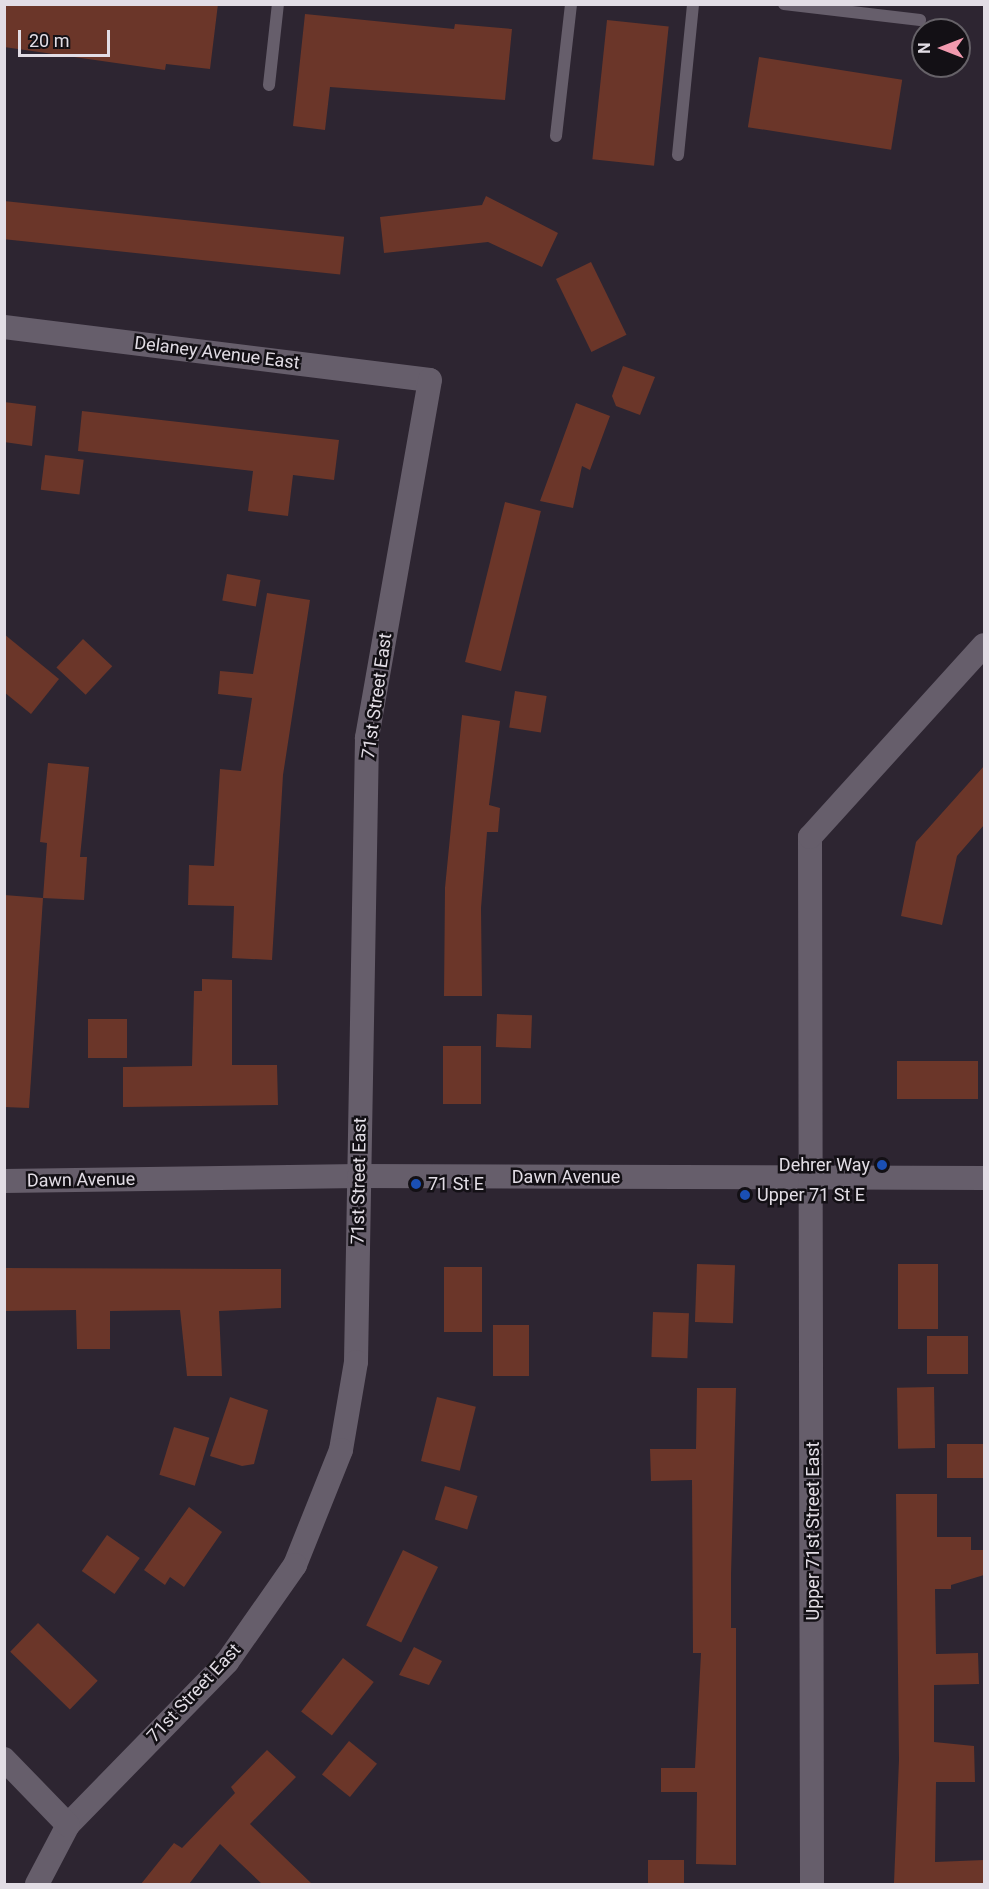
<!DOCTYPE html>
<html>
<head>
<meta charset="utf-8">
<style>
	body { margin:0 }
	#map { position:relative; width:989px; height:1889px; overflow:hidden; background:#2d2531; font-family:Roboto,sans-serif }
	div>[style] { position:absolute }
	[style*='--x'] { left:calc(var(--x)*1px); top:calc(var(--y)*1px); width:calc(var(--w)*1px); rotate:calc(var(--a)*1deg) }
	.building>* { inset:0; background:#6b3629; transform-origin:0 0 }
	.service>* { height:12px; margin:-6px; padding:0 6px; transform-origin:6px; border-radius:6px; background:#665e6b }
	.minor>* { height:24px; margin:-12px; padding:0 12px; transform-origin:12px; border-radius:12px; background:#665e6b }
	.dots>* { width:16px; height:16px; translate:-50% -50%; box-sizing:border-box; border:3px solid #131015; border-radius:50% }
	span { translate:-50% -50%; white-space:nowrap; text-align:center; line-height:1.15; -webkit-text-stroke:5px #131015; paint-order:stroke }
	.street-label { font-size:18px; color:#e2dde5 }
	.poi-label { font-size:18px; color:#e2dde5 }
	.right { translate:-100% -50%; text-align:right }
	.left { translate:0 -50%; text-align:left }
	.frame { position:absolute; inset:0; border:6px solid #e2dde5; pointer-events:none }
	.north { position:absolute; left:911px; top:18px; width:60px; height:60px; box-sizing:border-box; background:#131015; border:2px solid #666268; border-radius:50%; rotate:270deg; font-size:16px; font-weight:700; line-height:24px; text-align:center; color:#e2dde5 }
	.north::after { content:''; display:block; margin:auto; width:21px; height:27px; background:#f29aaf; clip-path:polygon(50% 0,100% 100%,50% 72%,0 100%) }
	.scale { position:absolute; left:18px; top:30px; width:92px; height:27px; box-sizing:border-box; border:3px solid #e2dde5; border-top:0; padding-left:8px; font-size:18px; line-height:21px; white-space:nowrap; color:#e2dde5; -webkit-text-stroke:4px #131015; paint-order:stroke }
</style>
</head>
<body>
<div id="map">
	<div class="building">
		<i style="clip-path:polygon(4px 4px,218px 4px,210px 69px,166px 64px,165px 70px,4px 47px)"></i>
		<i style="clip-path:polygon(305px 14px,454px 29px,455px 24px,512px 29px,505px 100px,330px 87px,325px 130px,293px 126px)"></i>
		<i style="left:607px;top:20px;width:62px;height:140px;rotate:6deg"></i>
		<i style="left:759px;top:57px;width:145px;height:71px;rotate:9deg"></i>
		<i style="clip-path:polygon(486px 196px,558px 233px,542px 267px,488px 242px,384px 253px,380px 217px,482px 205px)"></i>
		<i style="left:4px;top:201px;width:342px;height:38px;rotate:6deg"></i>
		<i style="left:591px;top:262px;width:81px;height:39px;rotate:64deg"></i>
		<i style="clip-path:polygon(623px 366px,655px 377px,640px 415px,616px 406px,612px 396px)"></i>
		<i style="clip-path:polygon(4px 402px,36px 406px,32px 446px,4px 442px)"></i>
		<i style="clip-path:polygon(576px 403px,610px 416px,590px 470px,582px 466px,573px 508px,540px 501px)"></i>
		<i style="clip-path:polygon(82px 411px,339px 440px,334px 480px,293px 475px,288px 516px,248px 511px,253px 471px,78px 451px)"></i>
		<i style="left:45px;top:455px;width:39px;height:35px;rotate:7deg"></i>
		<i style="left:505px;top:502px;width:37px;height:165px;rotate:14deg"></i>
		<i style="left:227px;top:574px;width:34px;height:27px;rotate:10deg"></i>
		<i style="clip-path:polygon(267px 593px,310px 600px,283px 775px,272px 960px,232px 958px,234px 906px,188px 905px,189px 865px,214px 866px,220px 769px,241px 771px,252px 698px,218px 694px,220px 671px,253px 674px)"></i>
		<i style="clip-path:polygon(4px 634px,59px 679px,31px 714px,4px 692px)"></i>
		<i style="left:83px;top:639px;width:40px;height:39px;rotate:43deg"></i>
		<i style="left:515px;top:691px;width:32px;height:37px;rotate:9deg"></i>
		<i style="clip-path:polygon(462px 715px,500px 721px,489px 805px,500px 808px,498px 832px,487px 832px,481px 908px,482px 996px,444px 996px,445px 888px)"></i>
		<i style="clip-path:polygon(48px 763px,89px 767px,80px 857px,87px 857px,84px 900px,43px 898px,47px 843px,40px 842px)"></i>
		<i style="clip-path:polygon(984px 766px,984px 825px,957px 856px,942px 925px,901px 916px,916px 842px)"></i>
		<i style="clip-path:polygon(4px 895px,43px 898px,29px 1108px,4px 1107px)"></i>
		<i style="clip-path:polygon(202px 979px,232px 980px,232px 1065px,277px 1065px,278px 1105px,123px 1107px,123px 1067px,192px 1066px,194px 991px,202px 991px)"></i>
		<i style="left:497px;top:1014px;width:35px;height:33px;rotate:2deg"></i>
		<i style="left:88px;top:1019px;width:39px;height:39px"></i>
		<i style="left:443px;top:1046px;width:38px;height:58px"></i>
		<i style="left:978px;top:1061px;width:38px;height:81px;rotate:90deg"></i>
		<i style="left:697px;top:1264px;width:38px;height:58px;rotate:2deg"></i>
		<i style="left:898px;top:1264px;width:40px;height:65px"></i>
		<i style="left:444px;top:1267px;width:38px;height:65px"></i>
		<i style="clip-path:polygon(4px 1268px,281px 1269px,281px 1308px,219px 1311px,222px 1376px,187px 1376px,180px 1310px,110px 1311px,110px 1349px,77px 1349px,76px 1310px,4px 1311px)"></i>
		<i style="left:653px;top:1312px;width:36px;height:45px;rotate:2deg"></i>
		<i style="left:493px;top:1325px;width:36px;height:51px"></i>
		<i style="left:927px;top:1336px;width:41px;height:38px"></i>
		<i style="left:934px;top:1387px;width:61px;height:37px;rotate:89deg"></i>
		<i style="clip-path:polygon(697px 1388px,736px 1388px,731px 1575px,731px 1628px,736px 1628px,736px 1865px,696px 1864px,697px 1792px,661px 1792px,661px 1768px,695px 1768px,701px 1653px,693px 1653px,692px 1480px,651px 1481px,650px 1449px,696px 1449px)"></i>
		<i style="clip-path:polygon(230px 1397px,268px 1410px,254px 1464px,242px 1466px,210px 1456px)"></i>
		<i style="left:437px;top:1397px;width:40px;height:66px;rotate:14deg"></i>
		<i style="left:174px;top:1427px;width:37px;height:50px;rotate:17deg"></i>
		<i style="left:984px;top:1444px;width:34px;height:37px;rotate:90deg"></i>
		<i style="left:445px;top:1486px;width:34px;height:35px;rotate:17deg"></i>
		<i style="clip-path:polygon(896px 1494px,937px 1494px,937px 1537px,971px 1537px,971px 1550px,984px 1550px,984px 1575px,951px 1585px,951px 1589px,935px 1589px,936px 1654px,978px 1653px,979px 1684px,934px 1685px,934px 1742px,974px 1746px,975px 1782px,936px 1782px,935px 1862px,984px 1860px,984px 1884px,894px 1883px,899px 1760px)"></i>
		<i style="clip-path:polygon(189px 1507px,222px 1532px,184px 1587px,170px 1577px,165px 1585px,144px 1570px)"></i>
		<i style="left:107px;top:1535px;width:40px;height:44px;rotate:35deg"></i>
		<i style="left:403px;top:1550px;width:39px;height:84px;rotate:26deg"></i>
		<i style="left:38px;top:1623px;width:83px;height:40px;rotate:44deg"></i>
		<i style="clip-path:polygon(414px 1647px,442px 1661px,429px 1685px,399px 1675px)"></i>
		<i style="left:343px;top:1658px;width:39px;height:68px;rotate:38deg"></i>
		<i style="left:349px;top:1741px;width:36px;height:43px;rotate:39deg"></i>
		<i style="clip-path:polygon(267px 1750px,296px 1777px,250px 1824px,312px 1884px,262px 1884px,220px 1844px,189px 1884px,141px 1884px,174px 1843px,182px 1848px,235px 1793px,231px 1787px)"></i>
		<i style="left:684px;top:1860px;width:24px;height:36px;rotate:90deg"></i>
	</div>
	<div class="service">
		<i style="--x:784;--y:4;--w:137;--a:6.7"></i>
		<i style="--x:269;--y:85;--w:81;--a:-83.7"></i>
		<i style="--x:556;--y:136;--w:133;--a:-83.5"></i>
		<i style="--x:678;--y:155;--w:152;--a:-84.3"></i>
	</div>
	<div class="minor">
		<i style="--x:4;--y:327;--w:429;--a:7.1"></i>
		<i style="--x:430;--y:380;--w:364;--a:100"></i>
		<i style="--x:367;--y:738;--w:624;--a:91.01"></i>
		<i style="--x:356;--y:1362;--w:89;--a:99.7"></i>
		<i style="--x:341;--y:1450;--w:124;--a:111.8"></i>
		<i style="--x:295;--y:1565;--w:118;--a:125"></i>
		<i style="--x:227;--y:1662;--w:228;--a:134.3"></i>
		<i style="--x:68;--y:1825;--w:67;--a:117.7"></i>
		<i style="--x:4;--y:1181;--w:355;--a:-0.8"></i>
		<i style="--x:359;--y:1176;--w:625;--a:0.18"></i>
		<i style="--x:4;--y:1759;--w:92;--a:45.9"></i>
		<i style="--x:812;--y:1884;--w:1047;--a:-90.11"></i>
		<i style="--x:810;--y:837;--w:259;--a:-47.8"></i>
	</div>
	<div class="dots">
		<i style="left:882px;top:1165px;background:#1a4fb4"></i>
		<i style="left:416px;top:1184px;background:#1a4fb4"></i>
		<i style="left:745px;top:1195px;background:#1a4fb4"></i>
	</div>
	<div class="street-label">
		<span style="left:217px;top:353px;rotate:7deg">Delaney Avenue East</span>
		<span style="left:377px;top:696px;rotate:-82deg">71st Street East</span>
		<span style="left:566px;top:1177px">Dawn Avenue</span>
		<span style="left:81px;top:1180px;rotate:-1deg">Dawn Avenue</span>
		<span style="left:359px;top:1181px;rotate:-89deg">71st Street East</span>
		<span style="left:813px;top:1531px;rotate:-90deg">Upper 71st Street East</span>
		<span style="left:194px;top:1693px;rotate:-47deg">71st Street East</span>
	</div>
	<div class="poi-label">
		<span class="right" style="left:870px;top:1165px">Dehrer Way</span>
		<span class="left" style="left:428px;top:1184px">71 St E</span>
		<span class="left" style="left:757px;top:1195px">Upper 71 St E</span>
	</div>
	<div class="frame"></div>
	<div class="north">N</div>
	<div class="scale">20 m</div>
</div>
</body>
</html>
